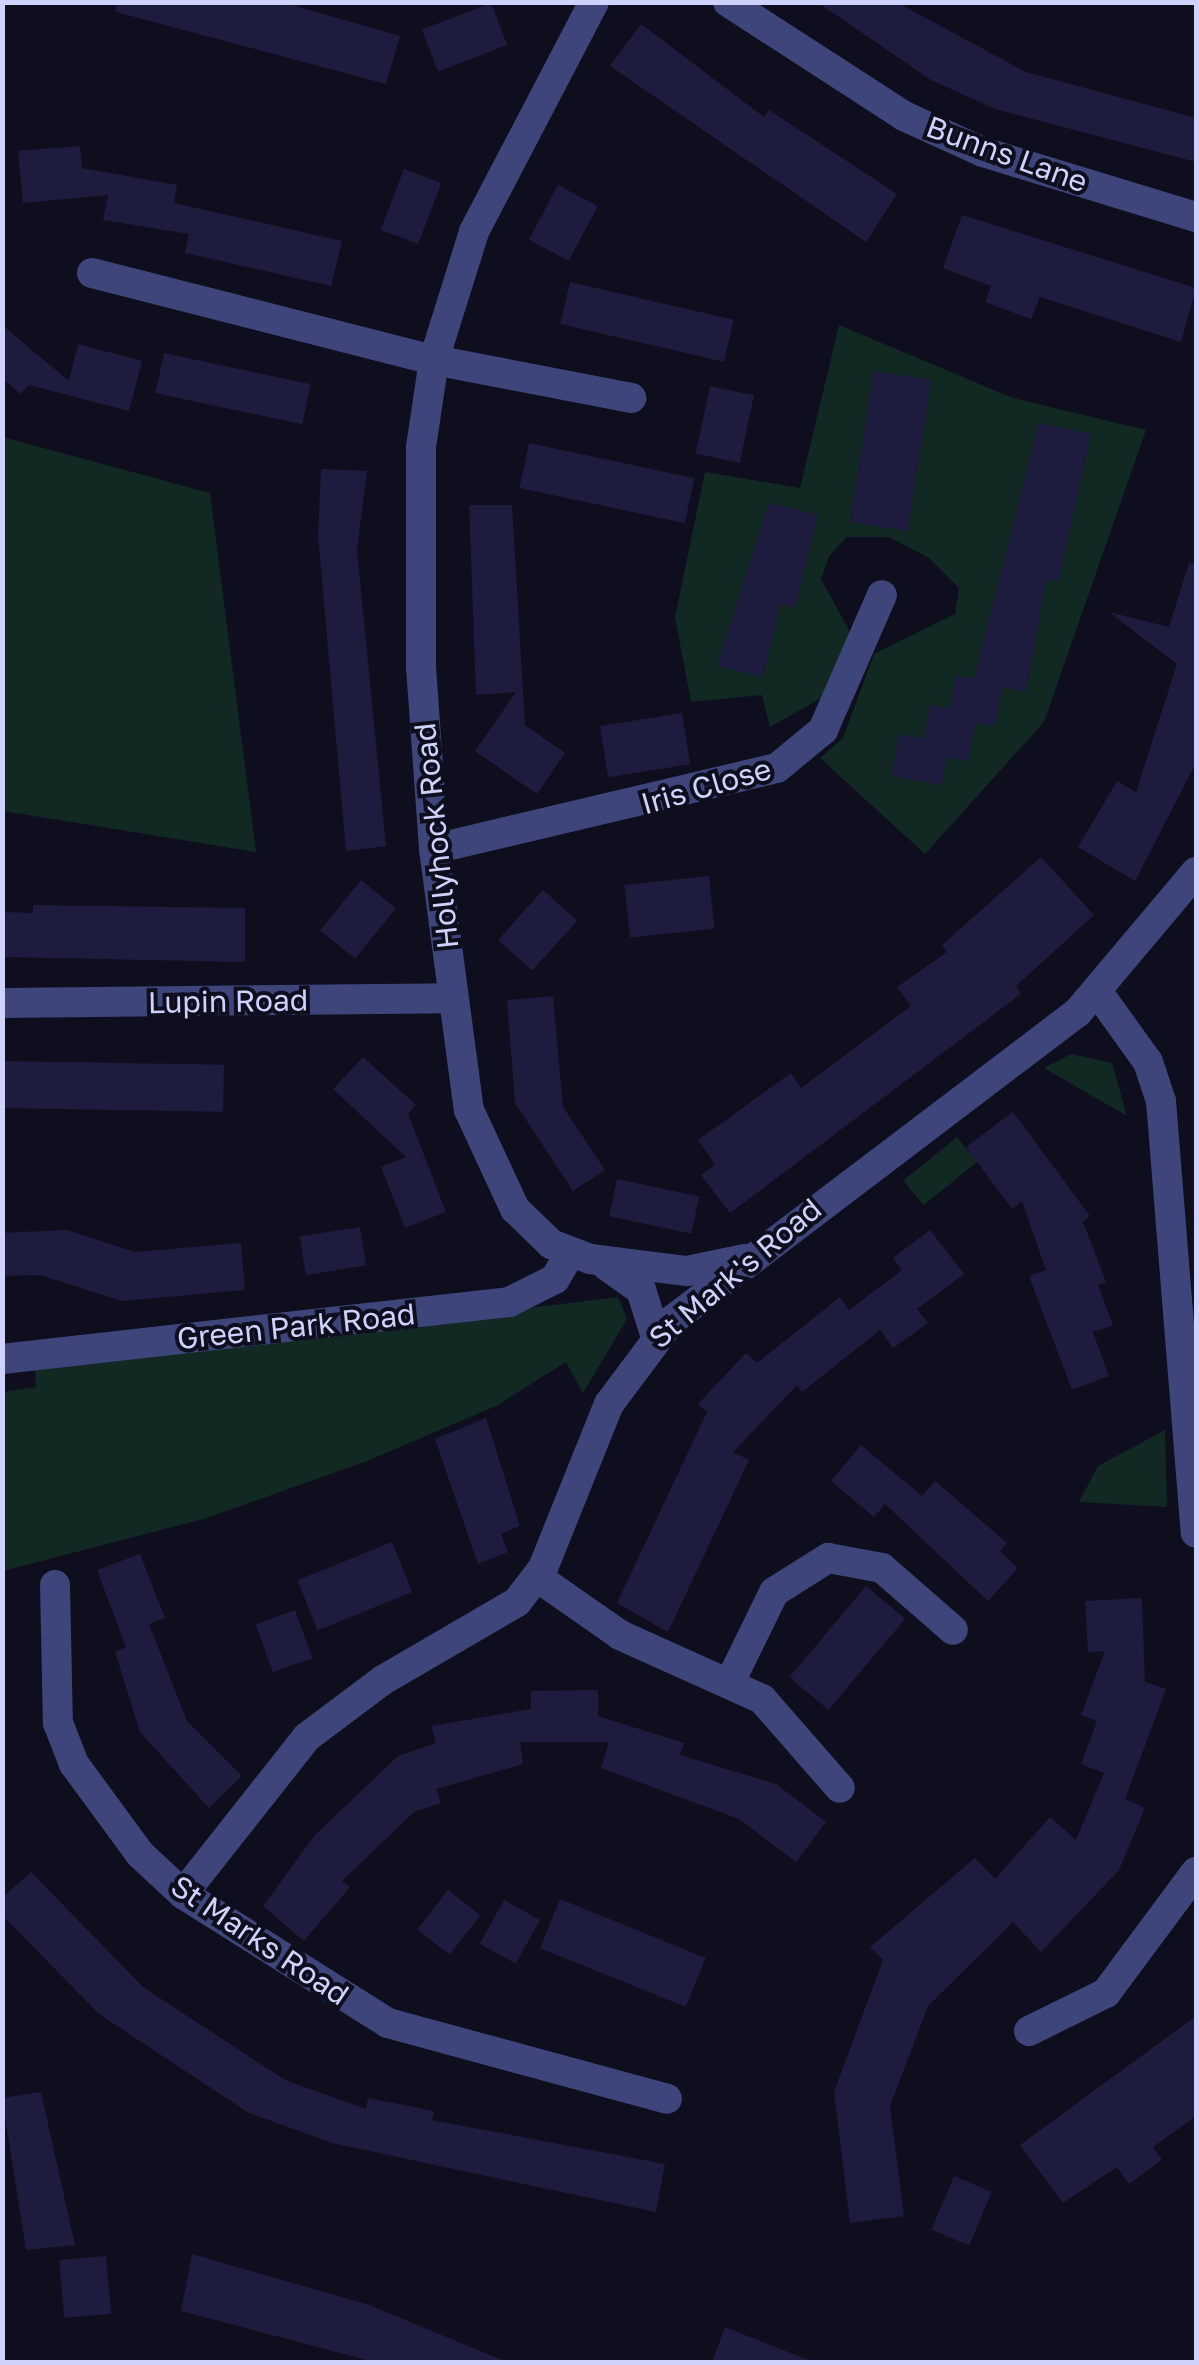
<!DOCTYPE html>
<html>
<head>
<meta charset="utf-8">
<style>
	body { margin:0 }
	#map { position:relative; width:1199px; height:2365px; overflow:hidden; background:#0e0e1e; font-family:"Golos Text",sans-serif }
	div>[style] { position:absolute }
	[style*='--x'] { left:calc(var(--x)*1px); top:calc(var(--y)*1px); width:calc(var(--w)*1px); rotate:calc(var(--a)*1deg) }
	.green>* { inset:0; background:#122823; transform-origin:0 0 }
	.building>* { inset:0; background:#1d1c3e; transform-origin:0 0 }
	.minor>* { height:30px; margin:-15px; padding:0 15px; transform-origin:15px; border-radius:15px; background:#3d457a }
	span { translate:-50% -50%; white-space:nowrap; text-align:center; line-height:1.15; -webkit-text-stroke:8px #0e0e1e; paint-order:stroke }
	.street-label { font-size:30px; color:#cfd2fb }
	.frame { position:absolute; inset:0; border:5px solid #cfd2fb; pointer-events:none }
</style>
</head>
<body>
<div id="map">
	<div class="green">
		<i style="clip-path:polygon(839px 325px,1013px 398px,1146px 430px,1044px 722px,925px 854px,820px 758px,843px 738px,874px 654px,955px 614px,959px 588px,929px 558px,889px 537px,847px 537px,829px 556px,821px 579px,850px 632px,821px 698px,770px 727px,762px 695px,691px 702px,675px 617px,705px 472px,800px 488px)"></i>
		<i style="clip-path:polygon(3px 437px,210px 493px,256px 852px,3px 811px)"></i>
		<i style="clip-path:polygon(1071px 1054px,1112px 1063px,1127px 1116px,1044px 1068px)"></i>
		<i style="left:957px;top:1137px;width:32px;height:69px;rotate:51deg"></i>
		<i style="clip-path:polygon(618px 1297px,627px 1319px,583px 1393px,566px 1362px,496px 1406px,367px 1461px,207px 1518px,3px 1571px,2px 1392px,36px 1387px,35px 1369px)"></i>
		<i style="clip-path:polygon(1165px 1430px,1167px 1507px,1079px 1502px,1098px 1466px)"></i>
	</div>
	<div class="building">
		<i style="clip-path:polygon(117px 2px,282px 2px,400px 36px,386px 84px,116px 12px)"></i>
		<i style="clip-path:polygon(817px 2px,896px 2px,1026px 72px,1196px 118px,1196px 162px,995px 109px,931px 80px)"></i>
		<i style="left:491px;top:3px;width:45px;height:74px;rotate:69deg"></i>
		<i style="clip-path:polygon(641px 24px,764px 117px,769px 110px,897px 194px,866px 242px,610px 66px)"></i>
		<i style="clip-path:polygon(80px 146px,82px 168px,177px 185px,174px 203px,342px 241px,331px 286px,185px 253px,189px 234px,103px 220px,108px 195px,23px 203px,18px 151px)"></i>
		<i style="left:404px;top:169px;width:40px;height:65px;rotate:21deg"></i>
		<i style="left:558px;top:185px;width:45px;height:62px;rotate:28deg"></i>
		<i style="clip-path:polygon(962px 215px,1196px 288px,1181px 342px,1040px 297px,1031px 319px,985px 302px,991px 286px,943px 268px)"></i>
		<i style="left:570px;top:282px;width:168px;height:43px;rotate:13deg"></i>
		<i style="clip-path:polygon(2px 325px,69px 381px,78px 344px,142px 361px,129px 411px,29px 385px,21px 394px,2px 378px)"></i>
		<i style="left:164px;top:353px;width:150px;height:41px;rotate:12deg"></i>
		<i style="left:874px;top:371px;width:58px;height:153px;rotate:9deg"></i>
		<i style="left:710px;top:386px;width:45px;height:69px;rotate:12deg"></i>
		<i style="clip-path:polygon(1039px 423px,1091px 434px,1058px 582px,1046px 580px,1026px 692px,1002px 687px,995px 726px,975px 723px,968px 761px,947px 757px,941px 785px,892px 776px,899px 734px,924px 739px,930px 705px,950px 708px,956px 675px,974px 679px)"></i>
		<i style="left:529px;top:443px;width:169px;height:46px;rotate:12deg"></i>
		<i style="clip-path:polygon(321px 469px,367px 471px,357px 550px,386px 846px,346px 851px,318px 535px)"></i>
		<i style="clip-path:polygon(769px 503px,818px 515px,795px 608px,780px 604px,763px 677px,717px 666px)"></i>
		<i style="clip-path:polygon(469px 505px,512px 505px,525px 725px,565px 753px,537px 794px,475px 751px,516px 692px,476px 695px)"></i>
		<i style="clip-path:polygon(1189px 563px,1196px 564px,1196px 763px,1135px 881px,1078px 847px,1117px 781px,1136px 792px,1177px 664px,1109px 612px,1169px 627px)"></i>
		<i style="left:682px;top:713px;width:52px;height:83px;rotate:81deg"></i>
		<i style="clip-path:polygon(1041px 857px,1094px 915px,1016px 986px,1021px 994px,730px 1213px,701px 1175px,715px 1164px,698px 1140px,791px 1073px,801px 1088px,911px 1006px,897px 987px,947px 952px,942px 945px)"></i>
		<i style="left:709px;top:876px;width:53px;height:85px;rotate:84deg"></i>
		<i style="left:361px;top:880px;width:45px;height:65px;rotate:39deg"></i>
		<i style="left:543px;top:890px;width:46px;height:67px;rotate:42deg"></i>
		<i style="clip-path:polygon(33px 905px,245px 908px,245px 962px,2px 957px,2px 912px,33px 913px)"></i>
		<i style="clip-path:polygon(553px 996px,563px 1107px,605px 1170px,573px 1191px,515px 1103px,507px 1000px)"></i>
		<i style="clip-path:polygon(363px 1057px,416px 1105px,408px 1114px,446px 1212px,405px 1228px,381px 1167px,406px 1157px,333px 1089px)"></i>
		<i style="left:2px;top:1061px;width:222px;height:47px;rotate:1deg"></i>
		<i style="clip-path:polygon(1013px 1112px,1090px 1216px,1083px 1222px,1106px 1282px,1098px 1285px,1113px 1325px,1093px 1332px,1109px 1376px,1072px 1390px,1029px 1276px,1046px 1270px,1022px 1201px,1012px 1209px,966px 1147px)"></i>
		<i style="left:617px;top:1179px;width:84px;height:38px;rotate:12deg"></i>
		<i style="left:360px;top:1227px;width:39px;height:61px;rotate:81deg"></i>
		<i style="clip-path:polygon(67px 1230px,135px 1252px,241px 1243px,245px 1290px,122px 1301px,40px 1275px,2px 1276px,2px 1233px)"></i>
		<i style="clip-path:polygon(930px 1230px,964px 1274px,917px 1309px,928px 1323px,893px 1348px,880px 1330px,802px 1392px,797px 1385px,733px 1452px,749px 1460px,668px 1632px,617px 1603px,707px 1412px,698px 1404px,746px 1353px,757px 1363px,840px 1297px,849px 1310px,902px 1270px,893px 1258px)"></i>
		<i style="clip-path:polygon(486px 1418px,520px 1526px,501px 1534px,508px 1552px,478px 1564px,435px 1439px)"></i>
		<i style="clip-path:polygon(861px 1445px,922px 1496px,935px 1481px,1007px 1543px,1000px 1551px,1018px 1568px,988px 1601px,885px 1504px,874px 1517px,831px 1481px)"></i>
		<i style="left:392px;top:1542px;width:54px;height:102px;rotate:68deg"></i>
		<i style="clip-path:polygon(140px 1554px,165px 1618px,149px 1624px,187px 1721px,242px 1776px,209px 1808px,140px 1732px,115px 1652px,126px 1647px,97px 1570px)"></i>
		<i style="left:866px;top:1586px;width:51px;height:119px;rotate:40deg"></i>
		<i style="clip-path:polygon(1142px 1598px,1145px 1682px,1166px 1689px,1125px 1799px,1145px 1808px,1119px 1870px,1041px 1952px,1013px 1922px,928px 2006px,890px 2106px,904px 2216px,850px 2223px,834px 2092px,883px 1960px,870px 1947px,975px 1858px,995px 1879px,1050px 1817px,1076px 1840px,1104px 1773px,1081px 1764px,1097px 1721px,1081px 1715px,1105px 1651px,1088px 1652px,1085px 1601px)"></i>
		<i style="left:295px;top:1610px;width:51px;height:42px;rotate:70deg"></i>
		<i style="clip-path:polygon(598px 1690px,598px 1716px,684px 1743px,680px 1755px,776px 1784px,826px 1822px,796px 1862px,739px 1819px,601px 1768px,609px 1742px,520px 1742px,523px 1764px,436px 1789px,441px 1803px,414px 1812px,342px 1881px,350px 1887px,304px 1941px,263px 1906px,315px 1835px,398px 1756px,436px 1743px,431px 1726px,531px 1709px,531px 1691px)"></i>
		<i style="clip-path:polygon(31px 1872px,143px 1987px,285px 2080px,366px 2109px,368px 2098px,434px 2111px,432px 2120px,665px 2164px,656px 2212px,332px 2143px,249px 2113px,99px 2014px,2px 1915px,2px 1898px)"></i>
		<i style="left:448px;top:1890px;width:41px;height:50px;rotate:38deg"></i>
		<i style="left:560px;top:1899px;width:157px;height:53px;rotate:22deg"></i>
		<i style="left:504px;top:1900px;width:41px;height:50px;rotate:29deg"></i>
		<i style="clip-path:polygon(1196px 2016px,1196px 2116px,1153px 2147px,1162px 2160px,1129px 2184px,1117px 2167px,1063px 2203px,1020px 2145px)"></i>
		<i style="clip-path:polygon(41px 2092px,75px 2245px,26px 2250px,2px 2098px)"></i>
		<i style="left:954px;top:2176px;width:41px;height:58px;rotate:23deg"></i>
		<i style="clip-path:polygon(192px 2254px,369px 2305px,507px 2362px,374px 2362px,181px 2311px)"></i>
		<i style="left:106px;top:2256px;width:58px;height:47px;rotate:85deg"></i>
		<i style="clip-path:polygon(725px 2327px,811px 2361px,811px 2362px,712px 2362px)"></i>
	</div>
	<div class="minor">
		<i style="--x:594;--y:2;--w:259;--a:117.6"></i>
		<i style="--x:474;--y:232;--w:134;--a:107.4"></i>
		<i style="--x:434;--y:360;--w:88;--a:98.5"></i>
		<i style="--x:421;--y:447;--w:220;--a:90"></i>
		<i style="--x:421;--y:667;--w:182;--a:85.9"></i>
		<i style="--x:434;--y:849;--w:263;--a:82.4"></i>
		<i style="--x:469;--y:1110;--w:109;--a:65.1"></i>
		<i style="--x:515;--y:1209;--w:50;--a:44.2"></i>
		<i style="--x:551;--y:1244;--w:42;--a:21"></i>
		<i style="--x:590;--y:1259;--w:98;--a:7.1"></i>
		<i style="--x:687;--y:1271;--w:59;--a:-11.7"></i>
		<i style="--x:728;--y:2;--w:210;--a:32.9"></i>
		<i style="--x:904;--y:116;--w:87;--a:24.5"></i>
		<i style="--x:983;--y:152;--w:223;--a:17"></i>
		<i style="--x:92;--y:273;--w:353;--a:14.3"></i>
		<i style="--x:434;--y:360;--w:201;--a:10.9"></i>
		<i style="--x:434;--y:849;--w:352;--a:-13.3"></i>
		<i style="--x:777;--y:768;--w:60;--a:-39.6"></i>
		<i style="--x:823;--y:730;--w:147;--a:-66.4"></i>
		<i style="--x:1097;--y:991;--w:87;--a:54.3"></i>
		<i style="--x:1148;--y:1062;--w:41;--a:71.6"></i>
		<i style="--x:1161;--y:1101;--w:433;--a:85.4"></i>
		<i style="--x:2;--y:1003;--w:451;--a:-0.6"></i>
		<i style="--x:607;--y:1266;--w:42;--a:35.2"></i>
		<i style="--x:641;--y:1290;--w:49;--a:72.3"></i>
		<i style="--x:2;--y:1359;--w:510;--a:-6.41"></i>
		<i style="--x:509;--y:1302;--w:51;--a:-26.6"></i>
		<i style="--x:555;--y:1279;--w:30;--a:-60"></i>
		<i style="--x:537;--y:1577;--w:101;--a:34.9"></i>
		<i style="--x:620;--y:1635;--w:156;--a:24.3"></i>
		<i style="--x:762;--y:1699;--w:118;--a:48.8"></i>
		<i style="--x:55;--y:1585;--w:138;--a:88.8"></i>
		<i style="--x:58;--y:1723;--w:44;--a:68.7"></i>
		<i style="--x:74;--y:1764;--w:112;--a:53.7"></i>
		<i style="--x:140;--y:1854;--w:59;--a:42.9"></i>
		<i style="--x:183;--y:1894;--w:242;--a:32.2"></i>
		<i style="--x:388;--y:2023;--w:289;--a:15.2"></i>
		<i style="--x:730;--y:1682;--w:100;--a:-63.9"></i>
		<i style="--x:774;--y:1592;--w:64;--a:-32.2"></i>
		<i style="--x:828;--y:1558;--w:55;--a:10.5"></i>
		<i style="--x:882;--y:1568;--w:94;--a:41.1"></i>
		<i style="--x:183;--y:1894;--w:200;--a:-51.7"></i>
		<i style="--x:307;--y:1737;--w:95;--a:-36.9"></i>
		<i style="--x:383;--y:1680;--w:155;--a:-30.2"></i>
		<i style="--x:517;--y:1602;--w:43;--a:-52.6"></i>
		<i style="--x:543;--y:1568;--w:177;--a:-68.1"></i>
		<i style="--x:609;--y:1404;--w:104;--a:-53.2"></i>
		<i style="--x:671;--y:1321;--w:511;--a:-37.21"></i>
		<i style="--x:1078;--y:1012;--w:183;--a:-49.9"></i>
		<i style="--x:1029;--y:2031;--w:86;--a:-26.3"></i>
		<i style="--x:1106;--y:1993;--w:151;--a:-53.4"></i>
	</div>
	<div class="street-label">
		<span style="left:1007px;top:154px;rotate:20deg">Bunns Lane</span>
		<span style="left:706px;top:786px;rotate:-16deg">Iris Close</span>
		<span style="left:436px;top:836px;rotate:-96deg">Hollyhock Road</span>
		<span style="left:228px;top:1001px;rotate:-1deg">Lupin Road</span>
		<span style="left:735px;top:1273px;rotate:-40deg">St Mark's Road</span>
		<span style="left:296px;top:1326px;rotate:-6deg">Green Park Road</span>
		<span style="left:260px;top:1940px;rotate:34deg">St Marks Road</span>
	</div>
	<div class="frame"></div>
</div>
</body>
</html>
